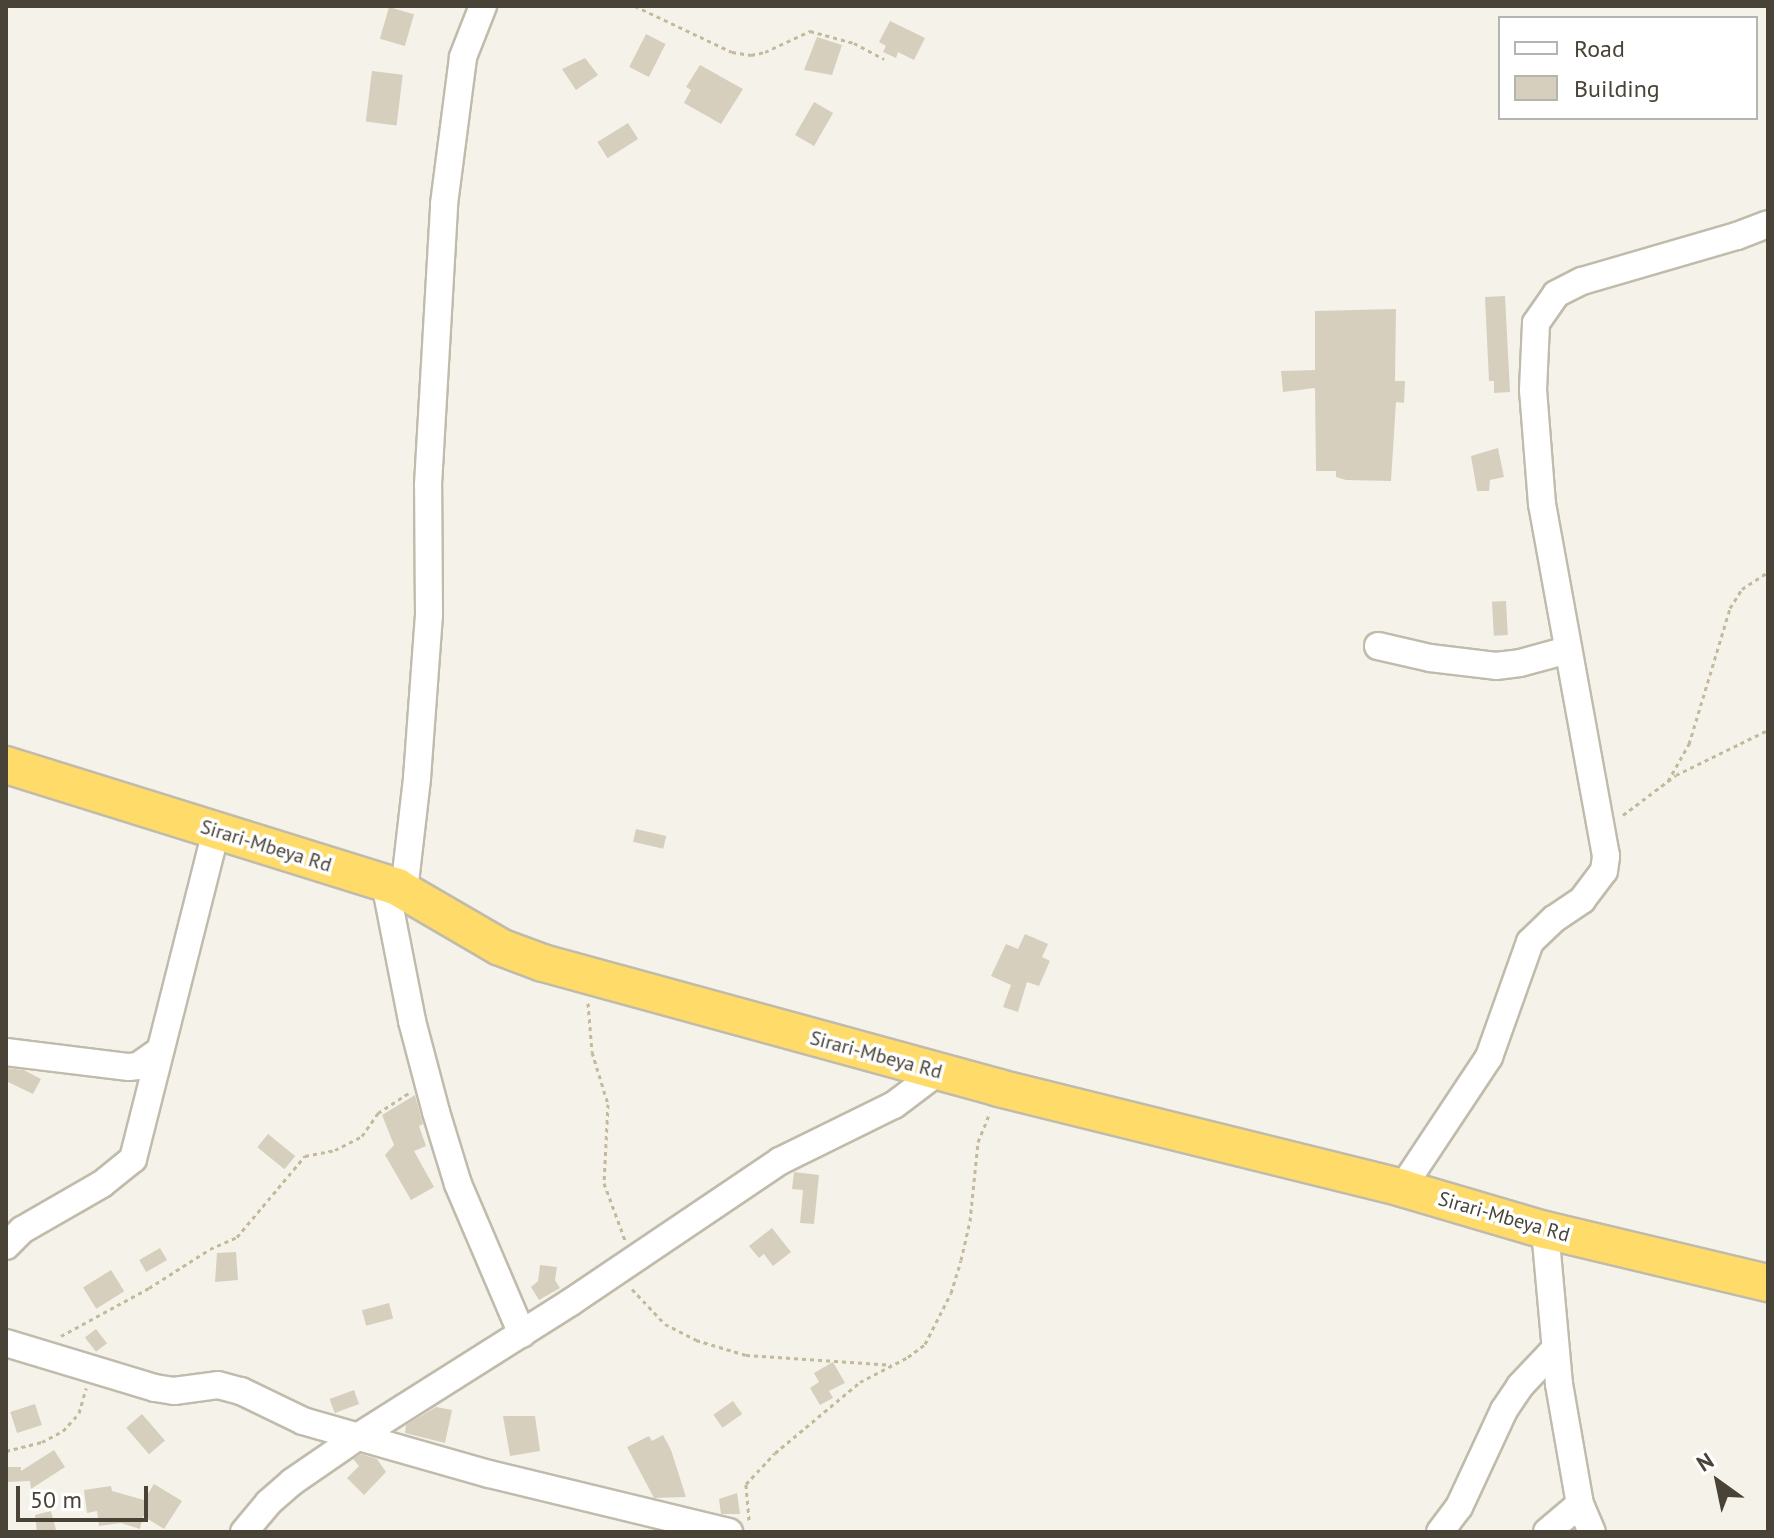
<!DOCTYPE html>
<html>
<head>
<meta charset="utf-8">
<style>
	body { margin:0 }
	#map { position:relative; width:1774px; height:1538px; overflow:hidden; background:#f5f2e9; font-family:"PT Sans",sans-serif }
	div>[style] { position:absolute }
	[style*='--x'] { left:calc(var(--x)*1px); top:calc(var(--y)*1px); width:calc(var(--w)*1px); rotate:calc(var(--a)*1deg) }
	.building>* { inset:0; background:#d7cfbd; transform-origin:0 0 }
	.path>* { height:3px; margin-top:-1.5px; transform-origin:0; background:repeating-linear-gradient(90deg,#c3b99b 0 4px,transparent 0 8px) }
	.roads { filter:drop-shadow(2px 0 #c1bbab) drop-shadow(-2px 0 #c1bbab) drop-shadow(0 2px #c1bbab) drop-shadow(0 -2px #c1bbab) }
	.minor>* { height:26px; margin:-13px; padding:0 13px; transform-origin:13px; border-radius:13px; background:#fff }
	.highway>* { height:36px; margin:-18px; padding:0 18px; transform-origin:18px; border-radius:18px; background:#ffdb69 }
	span { translate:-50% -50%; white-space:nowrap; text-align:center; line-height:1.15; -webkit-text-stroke:7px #fff; paint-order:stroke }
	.street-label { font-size:20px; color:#494337 }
	.frame { position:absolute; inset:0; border:8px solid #494337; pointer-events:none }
	.legend { position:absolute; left:1498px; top:16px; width:260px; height:104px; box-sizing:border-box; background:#fff; border:2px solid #b6b4af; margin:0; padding:10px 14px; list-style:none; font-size:24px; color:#494337 }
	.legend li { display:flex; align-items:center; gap:16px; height:40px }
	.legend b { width:40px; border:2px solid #b6b4af }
	.north { position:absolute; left:1678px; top:1442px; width:80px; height:80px; -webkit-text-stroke:6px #fff; paint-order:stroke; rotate:327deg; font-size:22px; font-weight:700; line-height:32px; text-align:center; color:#494337 }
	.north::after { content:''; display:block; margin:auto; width:28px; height:36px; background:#494337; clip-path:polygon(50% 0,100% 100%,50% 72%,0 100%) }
	.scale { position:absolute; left:16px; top:1486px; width:132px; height:36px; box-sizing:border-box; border:4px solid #494337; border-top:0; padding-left:10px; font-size:24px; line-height:28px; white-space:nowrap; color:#494337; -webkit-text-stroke:6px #fff; paint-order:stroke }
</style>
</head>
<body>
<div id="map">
	<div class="building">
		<i style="left:389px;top:7px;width:26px;height:33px;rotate:16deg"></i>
		<i style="clip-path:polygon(890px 21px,925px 38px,914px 60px,898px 52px,896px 58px,883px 52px,886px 46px,879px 42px)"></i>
		<i style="left:646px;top:34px;width:22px;height:37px;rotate:27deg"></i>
		<i style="clip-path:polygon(817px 37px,842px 45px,832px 75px,804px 70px)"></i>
		<i style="clip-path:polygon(585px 58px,598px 75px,576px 90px,562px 69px)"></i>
		<i style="clip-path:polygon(700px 65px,743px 89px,721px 124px,684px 103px,691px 90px,686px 87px)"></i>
		<i style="left:372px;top:71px;width:31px;height:51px;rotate:7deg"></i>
		<i style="left:814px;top:102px;width:22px;height:38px;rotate:30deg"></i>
		<i style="left:628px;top:123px;width:19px;height:36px;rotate:58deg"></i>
		<i style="clip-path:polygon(1505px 296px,1510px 392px,1494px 393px,1494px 381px,1489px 381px,1485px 297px)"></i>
		<i style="clip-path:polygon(1396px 309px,1395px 381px,1405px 381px,1404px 403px,1396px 402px,1391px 481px,1346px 480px,1336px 477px,1336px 471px,1316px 471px,1315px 388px,1283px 392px,1281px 371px,1315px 370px,1315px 311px)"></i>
		<i style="clip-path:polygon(1498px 448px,1504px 477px,1490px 480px,1489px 491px,1477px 491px,1471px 456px)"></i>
		<i style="left:1506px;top:601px;width:34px;height:14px;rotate:87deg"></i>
		<i style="left:636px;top:829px;width:31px;height:13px;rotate:13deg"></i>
		<i style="clip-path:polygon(1025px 934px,1048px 944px,1042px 957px,1050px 961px,1039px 986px,1027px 982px,1018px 1012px,1003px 1007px,1011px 985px,991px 976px,1006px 944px,1018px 949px)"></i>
		<i style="clip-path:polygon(6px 1068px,24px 1070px,41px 1079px,33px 1094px,6px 1081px)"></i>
		<i style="clip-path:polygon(415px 1095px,423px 1124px,419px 1126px,426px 1146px,414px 1151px,434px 1187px,411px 1200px,385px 1155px,394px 1145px,382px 1115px)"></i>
		<i style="left:268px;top:1134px;width:35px;height:17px;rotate:39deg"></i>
		<i style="clip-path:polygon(794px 1172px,819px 1175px,814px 1224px,800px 1223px,803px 1190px,792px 1189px)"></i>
		<i style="clip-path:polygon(772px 1228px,791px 1252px,773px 1266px,764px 1254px,759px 1258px,749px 1246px)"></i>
		<i style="left:160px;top:1248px;width:14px;height:24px;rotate:60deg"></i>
		<i style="clip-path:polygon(236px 1252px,238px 1280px,215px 1282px,217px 1253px)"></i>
		<i style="clip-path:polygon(540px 1265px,557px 1267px,555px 1280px,560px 1288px,539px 1300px,531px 1287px,538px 1281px)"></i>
		<i style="left:111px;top:1270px;width:25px;height:33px;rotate:58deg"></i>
		<i style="left:389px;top:1303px;width:16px;height:28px;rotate:75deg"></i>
		<i style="left:96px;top:1329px;width:18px;height:14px;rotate:52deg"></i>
		<i style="clip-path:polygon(833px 1362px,845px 1383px,829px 1391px,833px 1398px,820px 1405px,810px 1388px,819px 1382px,814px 1373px)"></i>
		<i style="left:354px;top:1390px;width:15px;height:26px;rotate:70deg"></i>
		<i style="left:733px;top:1401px;width:16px;height:24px;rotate:55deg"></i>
		<i style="left:35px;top:1404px;width:22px;height:26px;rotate:72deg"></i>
		<i style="clip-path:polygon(436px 1407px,452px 1410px,445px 1443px,405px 1433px,406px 1425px)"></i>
		<i style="left:142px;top:1414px;width:35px;height:21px;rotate:49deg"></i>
		<i style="clip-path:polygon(503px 1416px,535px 1416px,540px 1451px,510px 1456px)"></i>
		<i style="clip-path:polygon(663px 1435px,671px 1450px,686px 1497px,654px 1498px,627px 1447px,649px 1436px,652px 1441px)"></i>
		<i style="clip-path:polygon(54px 1450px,65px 1467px,31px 1489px,30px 1481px,6px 1482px,6px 1467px,21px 1467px,21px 1471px)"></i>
		<i style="clip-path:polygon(361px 1454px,377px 1459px,386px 1472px,364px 1495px,347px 1478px,359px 1466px,353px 1459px)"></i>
		<i style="clip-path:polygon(154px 1484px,182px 1501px,164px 1529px,143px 1516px,140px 1529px,121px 1523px,99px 1526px,97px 1511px,87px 1513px,84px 1490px,111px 1486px,112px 1491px,144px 1500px)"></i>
		<i style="clip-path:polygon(737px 1493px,740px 1514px,721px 1514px,719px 1499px)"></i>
		<i style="clip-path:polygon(51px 1511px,56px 1530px,37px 1532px,35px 1515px)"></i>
	</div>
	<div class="path">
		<i style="--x:635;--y:6;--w:107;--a:25.4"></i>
		<i style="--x:732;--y:52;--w:19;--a:9"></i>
		<i style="--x:751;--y:55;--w:14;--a:-12"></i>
		<i style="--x:765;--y:52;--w:50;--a:-25"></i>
		<i style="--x:810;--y:31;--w:46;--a:15.3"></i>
		<i style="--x:854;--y:43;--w:34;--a:28"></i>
		<i style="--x:1668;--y:781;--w:43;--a:-60.4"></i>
		<i style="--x:1689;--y:744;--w:142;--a:-73.2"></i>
		<i style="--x:1730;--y:608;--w:22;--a:-58"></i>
		<i style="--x:1742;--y:589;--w:31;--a:-33"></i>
		<i style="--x:1623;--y:815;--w:66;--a:-37"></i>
		<i style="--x:1676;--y:775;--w:102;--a:-26.1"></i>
		<i style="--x:588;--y:1003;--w:49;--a:85.3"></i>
		<i style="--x:592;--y:1052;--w:54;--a:72.9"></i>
		<i style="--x:608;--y:1104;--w:79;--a:92.9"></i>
		<i style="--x:604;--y:1183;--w:61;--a:69.8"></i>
		<i style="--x:632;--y:1289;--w:48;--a:46.7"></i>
		<i style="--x:665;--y:1324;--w:35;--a:27"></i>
		<i style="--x:696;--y:1340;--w:52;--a:16.7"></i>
		<i style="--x:746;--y:1355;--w:145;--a:3.9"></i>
		<i style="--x:61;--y:1336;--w:100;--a:-28.6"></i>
		<i style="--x:149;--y:1288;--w:72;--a:-32.6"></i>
		<i style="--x:210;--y:1249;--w:30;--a:-24"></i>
		<i style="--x:237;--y:1237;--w:106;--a:-50"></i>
		<i style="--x:305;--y:1156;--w:31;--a:-11"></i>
		<i style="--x:335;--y:1150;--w:30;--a:-27"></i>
		<i style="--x:362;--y:1136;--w:28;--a:-55"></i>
		<i style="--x:378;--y:1113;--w:38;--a:-33"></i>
		<i style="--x:6;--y:1451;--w:37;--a:-14"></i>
		<i style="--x:42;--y:1442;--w:24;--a:-28"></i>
		<i style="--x:63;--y:1431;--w:24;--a:-48"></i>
		<i style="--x:79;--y:1413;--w:26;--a:-74"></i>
		<i style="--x:749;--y:1520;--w:36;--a:-95"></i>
		<i style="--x:746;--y:1484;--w:42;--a:-46.9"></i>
		<i style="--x:775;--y:1453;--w:111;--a:-39.9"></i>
		<i style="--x:860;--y:1382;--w:54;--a:-27.5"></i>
		<i style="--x:908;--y:1357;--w:21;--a:-37"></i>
		<i style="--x:925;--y:1344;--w:57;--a:-63"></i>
		<i style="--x:951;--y:1293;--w:34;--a:-73"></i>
		<i style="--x:961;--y:1260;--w:40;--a:-77"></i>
		<i style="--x:970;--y:1221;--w:79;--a:-84.2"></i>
		<i style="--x:978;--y:1142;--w:32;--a:-68"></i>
	</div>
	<div class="roads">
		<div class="minor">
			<i style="--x:1378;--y:646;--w:53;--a:13"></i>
			<i style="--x:1430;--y:658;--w:66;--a:6.9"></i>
			<i style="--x:1496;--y:666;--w:24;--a:-7"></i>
			<i style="--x:1520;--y:663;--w:50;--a:-15.2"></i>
			<i style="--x:385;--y:883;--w:141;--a:78.9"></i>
			<i style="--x:412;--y:1021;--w:94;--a:75.2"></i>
			<i style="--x:436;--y:1112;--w:75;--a:73"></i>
			<i style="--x:458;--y:1184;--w:163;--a:66.9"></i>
			<i style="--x:404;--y:891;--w:114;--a:-83.4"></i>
			<i style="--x:417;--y:778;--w:164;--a:-85.8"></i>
			<i style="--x:429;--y:614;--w:129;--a:-90.4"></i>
			<i style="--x:428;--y:485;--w:281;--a:-86.7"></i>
			<i style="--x:444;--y:204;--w:148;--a:-82.6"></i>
			<i style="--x:463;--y:57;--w:55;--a:-68.6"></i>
			<i style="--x:6;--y:1052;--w:124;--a:7"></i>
			<i style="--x:129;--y:1067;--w:9;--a:-6"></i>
			<i style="--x:138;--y:1066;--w:24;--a:-35"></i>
			<i style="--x:1402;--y:1188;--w:157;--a:-56.4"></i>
			<i style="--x:1489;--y:1057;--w:122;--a:-70.4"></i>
			<i style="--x:1530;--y:942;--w:33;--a:-44"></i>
			<i style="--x:1554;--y:919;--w:34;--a:-34"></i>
			<i style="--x:1582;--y:900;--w:36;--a:-53"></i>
			<i style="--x:1604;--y:871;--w:15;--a:-82"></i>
			<i style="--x:1606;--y:856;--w:358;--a:-100.3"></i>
			<i style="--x:1542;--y:504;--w:114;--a:-94.5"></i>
			<i style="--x:1533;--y:390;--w:67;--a:-87.4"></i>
			<i style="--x:1536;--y:323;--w:35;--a:-55"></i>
			<i style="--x:1556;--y:294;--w:29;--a:-27"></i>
			<i style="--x:1582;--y:281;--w:161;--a:-16.2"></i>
			<i style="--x:1737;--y:236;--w:33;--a:-21"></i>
			<i style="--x:1545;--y:1230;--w:155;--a:84.8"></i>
			<i style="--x:1559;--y:1384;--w:122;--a:80.1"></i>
			<i style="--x:1580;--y:1504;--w:30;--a:67"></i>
			<i style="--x:6;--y:1246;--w:23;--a:-45"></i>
			<i style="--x:22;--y:1230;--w:92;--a:-29.9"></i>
			<i style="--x:102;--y:1184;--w:40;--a:-39"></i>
			<i style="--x:133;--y:1159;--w:338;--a:-75.8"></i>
			<i style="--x:6;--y:1343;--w:156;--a:16.8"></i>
			<i style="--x:155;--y:1388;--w:19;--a:9"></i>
			<i style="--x:174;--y:1391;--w:44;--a:-7.8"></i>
			<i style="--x:218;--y:1385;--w:24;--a:15"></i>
			<i style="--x:241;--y:1391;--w:69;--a:25.8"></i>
			<i style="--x:303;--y:1421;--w:193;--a:15.9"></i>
			<i style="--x:489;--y:1474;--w:247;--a:13.6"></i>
			<i style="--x:244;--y:1532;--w:38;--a:-50"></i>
			<i style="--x:268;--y:1503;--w:32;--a:-41"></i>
			<i style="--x:292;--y:1482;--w:81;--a:-34.5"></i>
			<i style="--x:359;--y:1436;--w:251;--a:-32.3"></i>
			<i style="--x:571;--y:1302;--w:252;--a:-34"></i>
			<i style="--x:780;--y:1161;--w:127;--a:-26.2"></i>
			<i style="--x:894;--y:1105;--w:55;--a:-36.9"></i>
			<i style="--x:1440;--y:1532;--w:31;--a:-53"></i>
			<i style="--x:1459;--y:1507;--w:107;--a:-65.1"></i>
			<i style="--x:1504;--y:1410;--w:29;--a:-56"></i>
			<i style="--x:1520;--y:1386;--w:51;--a:-46.6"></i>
			<i style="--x:1547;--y:1532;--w:43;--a:-40.3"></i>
		</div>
		<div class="highway">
			<i style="--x:6;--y:765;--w:410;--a:17.3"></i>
			<i style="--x:397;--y:887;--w:119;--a:30.2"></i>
			<i style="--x:500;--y:947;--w:46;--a:20.4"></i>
			<i style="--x:543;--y:963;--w:473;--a:15.3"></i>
			<i style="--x:999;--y:1088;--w:415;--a:13.9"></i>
			<i style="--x:1402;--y:1188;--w:149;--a:16.4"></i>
			<i style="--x:1545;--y:1230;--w:229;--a:13.4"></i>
		</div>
	</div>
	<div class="street-label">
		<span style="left:266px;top:846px;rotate:17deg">Sirari-Mbeya Rd</span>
		<span style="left:876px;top:1055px;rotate:15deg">Sirari-Mbeya Rd</span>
		<span style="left:1504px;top:1217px;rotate:16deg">Sirari-Mbeya Rd</span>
	</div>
	<div class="frame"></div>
	<ul class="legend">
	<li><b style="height:10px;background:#fff"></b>Road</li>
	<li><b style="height:22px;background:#d7cfbd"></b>Building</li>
	</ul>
	<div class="north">N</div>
	<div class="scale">50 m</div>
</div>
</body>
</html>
